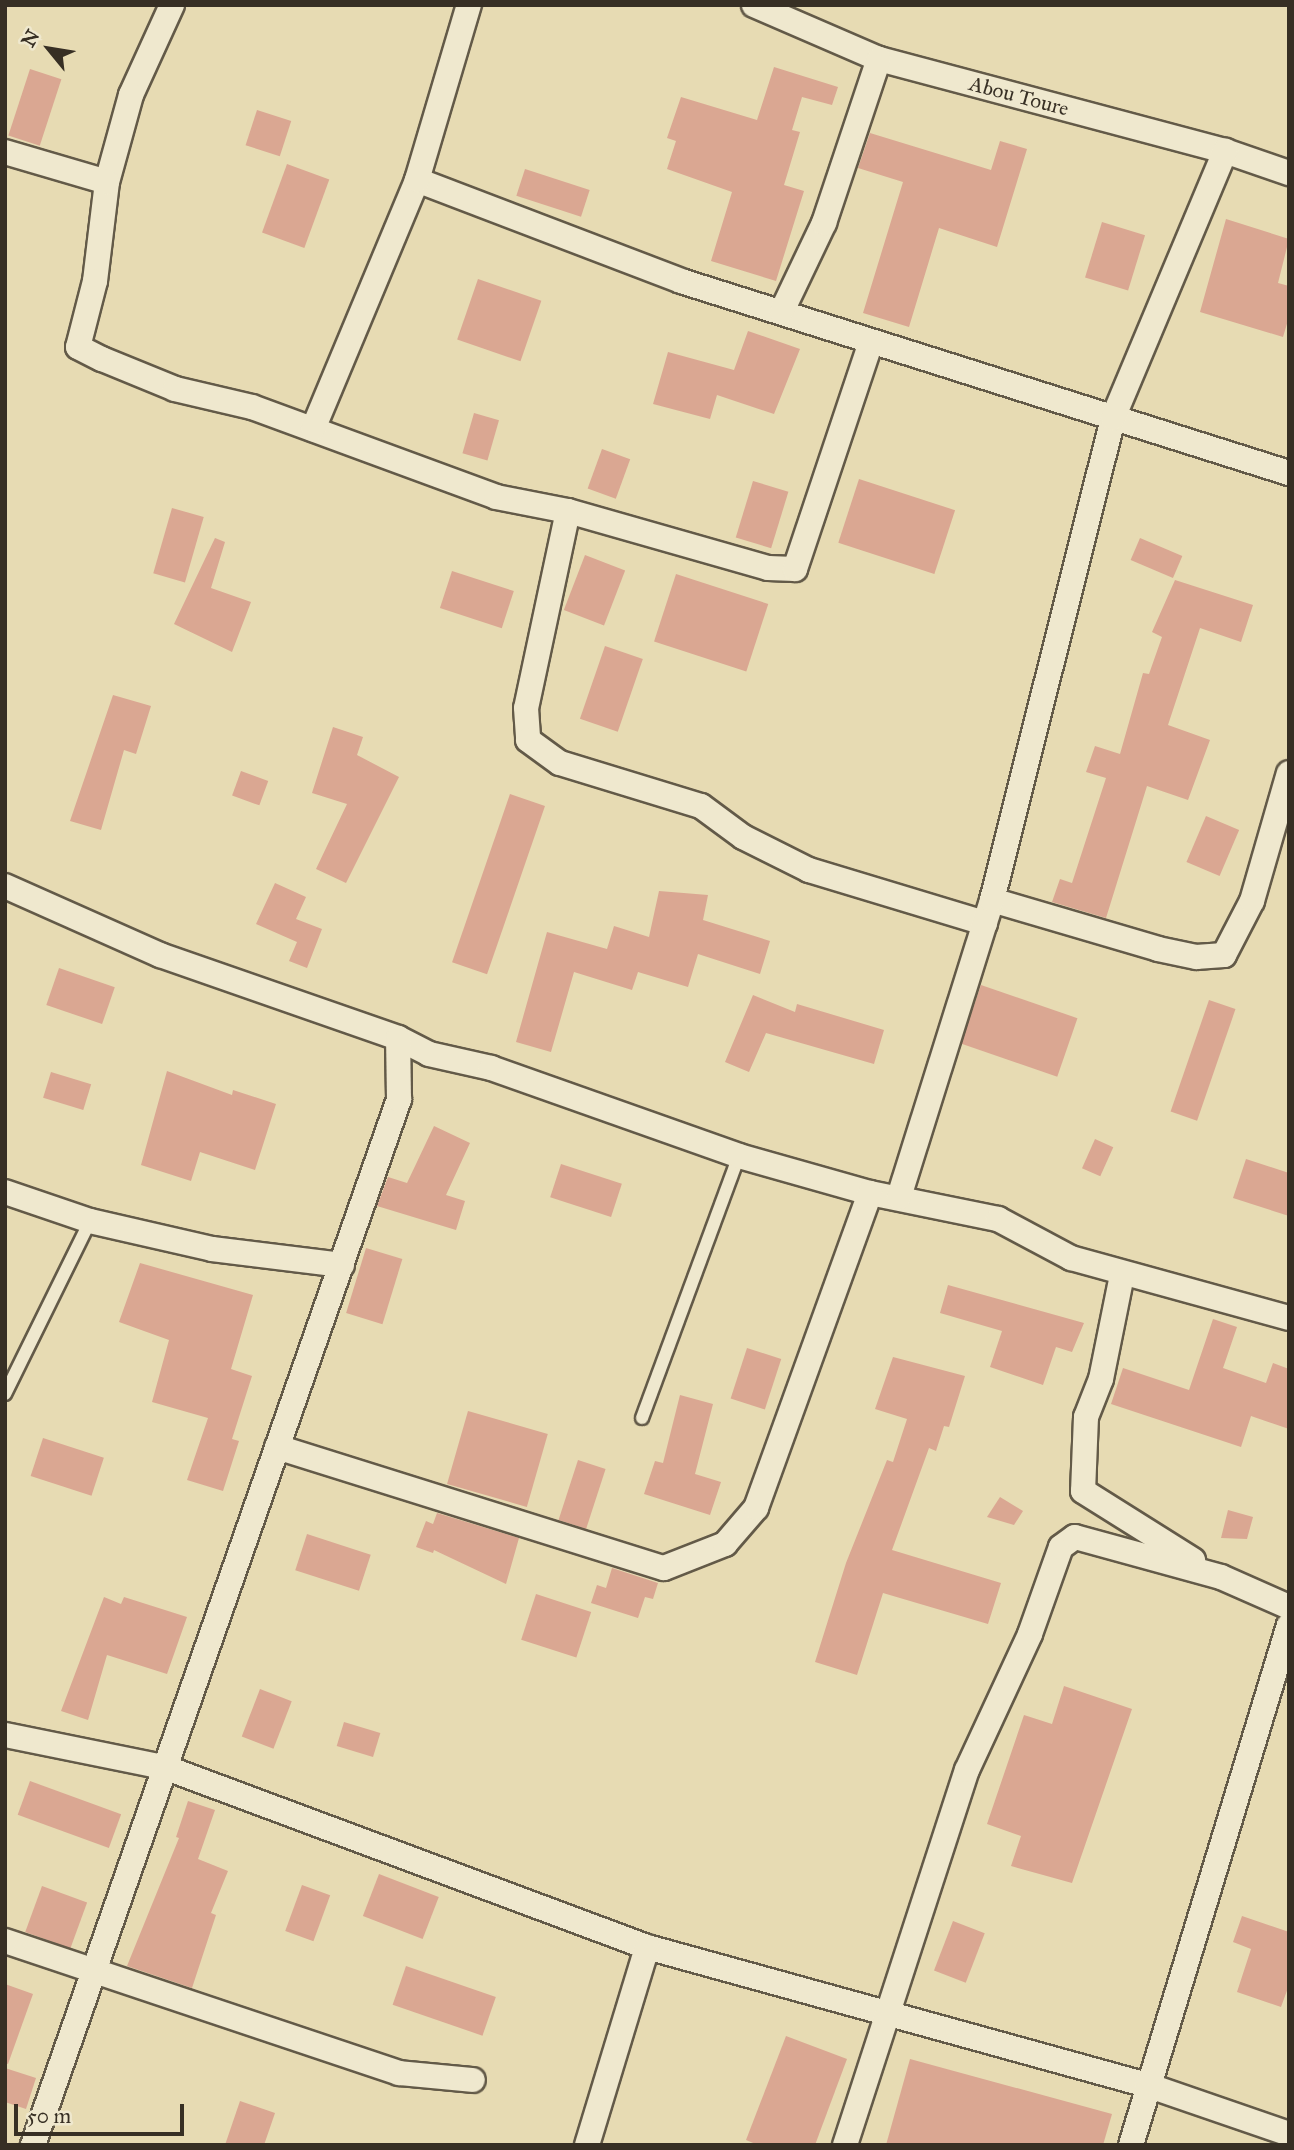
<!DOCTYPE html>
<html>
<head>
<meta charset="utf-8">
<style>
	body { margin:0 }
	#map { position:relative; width:1294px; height:2150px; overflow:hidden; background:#e7dbb3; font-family:"IM FELL Great Primer",serif }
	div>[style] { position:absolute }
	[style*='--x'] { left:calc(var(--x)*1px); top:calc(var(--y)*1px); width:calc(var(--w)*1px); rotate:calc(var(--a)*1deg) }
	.building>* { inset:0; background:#daa792; transform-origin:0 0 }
	.roads { filter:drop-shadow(2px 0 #635a48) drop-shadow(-2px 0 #635a48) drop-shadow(0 2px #635a48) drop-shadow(0 -2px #635a48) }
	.service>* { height:12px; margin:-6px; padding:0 6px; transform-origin:6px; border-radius:6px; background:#efe8ce }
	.minor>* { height:24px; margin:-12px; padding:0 12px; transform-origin:12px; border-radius:12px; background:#efe8ce }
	span { translate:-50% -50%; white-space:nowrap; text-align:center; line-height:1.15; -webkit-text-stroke:6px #efe8ce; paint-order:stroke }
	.street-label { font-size:21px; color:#372f24 }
	.frame { position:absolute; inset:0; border:7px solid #372f24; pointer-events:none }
	.north { position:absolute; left:14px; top:14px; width:70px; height:70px; -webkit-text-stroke:5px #efe8ce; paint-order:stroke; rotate:300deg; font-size:19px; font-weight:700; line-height:28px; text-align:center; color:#372f24 }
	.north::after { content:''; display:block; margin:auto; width:24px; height:32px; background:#372f24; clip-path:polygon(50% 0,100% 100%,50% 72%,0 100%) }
	.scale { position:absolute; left:14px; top:2104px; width:170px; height:32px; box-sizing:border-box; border:4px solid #372f24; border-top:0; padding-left:9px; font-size:21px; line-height:24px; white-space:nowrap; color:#372f24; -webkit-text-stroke:5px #efe8ce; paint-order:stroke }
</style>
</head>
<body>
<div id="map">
	<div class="building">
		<i style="clip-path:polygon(774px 67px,838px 87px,832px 105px,802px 97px,792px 130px,800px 132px,784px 185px,804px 191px,776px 281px,711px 261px,732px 192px,667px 169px,676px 141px,667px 138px,681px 97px,757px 120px)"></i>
		<i style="left:30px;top:69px;width:33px;height:70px;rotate:18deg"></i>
		<i style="left:257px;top:110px;width:36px;height:37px;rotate:18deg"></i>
		<i style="clip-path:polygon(870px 133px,991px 170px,1000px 141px,1027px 149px,997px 247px,939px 228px,909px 327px,863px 313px,903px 182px,858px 168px)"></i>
		<i style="left:287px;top:164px;width:45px;height:73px;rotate:20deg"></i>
		<i style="left:525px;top:169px;width:68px;height:28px;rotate:18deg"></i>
		<i style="clip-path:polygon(1226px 219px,1289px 239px,1278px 283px,1289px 286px,1289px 317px,1283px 337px,1200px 312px)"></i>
		<i style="left:1102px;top:222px;width:45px;height:58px;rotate:17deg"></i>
		<i style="left:478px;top:279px;width:67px;height:64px;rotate:19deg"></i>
		<i style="clip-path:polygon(748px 331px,800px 349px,774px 414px,717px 395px,710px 419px,653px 404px,668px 352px,734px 370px)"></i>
		<i style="left:474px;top:413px;width:26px;height:42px;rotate:16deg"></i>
		<i style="left:602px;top:449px;width:30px;height:42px;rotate:20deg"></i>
		<i style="left:859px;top:479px;width:101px;height:67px;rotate:18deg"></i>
		<i style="left:753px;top:481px;width:37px;height:59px;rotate:17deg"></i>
		<i style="left:172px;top:508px;width:33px;height:68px;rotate:16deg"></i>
		<i style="clip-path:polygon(215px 538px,225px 542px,211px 588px,251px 602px,232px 652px,174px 624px)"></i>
		<i style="left:1140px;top:538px;width:46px;height:24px;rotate:23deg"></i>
		<i style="left:585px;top:555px;width:43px;height:59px;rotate:21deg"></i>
		<i style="left:452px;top:571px;width:65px;height:39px;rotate:18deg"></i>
		<i style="left:676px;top:574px;width:97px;height:71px;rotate:18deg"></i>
		<i style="clip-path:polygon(1175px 580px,1253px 605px,1241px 642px,1200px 628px,1168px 725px,1210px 740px,1188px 800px,1147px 786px,1106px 918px,1052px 902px,1060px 879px,1072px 883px,1106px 778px,1086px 772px,1095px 746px,1120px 754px,1143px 673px,1149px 674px,1162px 637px,1152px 632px)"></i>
		<i style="left:605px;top:646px;width:40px;height:77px;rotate:19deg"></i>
		<i style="clip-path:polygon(113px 695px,151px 706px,136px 754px,124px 750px,101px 830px,70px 821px)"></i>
		<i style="clip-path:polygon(333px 727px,363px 737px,357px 755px,399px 777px,346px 883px,316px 869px,347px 804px,312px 793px)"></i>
		<i style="left:241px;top:771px;width:29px;height:26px;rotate:20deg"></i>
		<i style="left:510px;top:794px;width:37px;height:178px;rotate:19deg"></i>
		<i style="left:1206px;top:816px;width:36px;height:50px;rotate:23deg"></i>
		<i style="clip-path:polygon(275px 883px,306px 897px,296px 919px,322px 929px,307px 968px,289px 961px,297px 942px,256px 924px)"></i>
		<i style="clip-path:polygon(659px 891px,708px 895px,703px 920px,770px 941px,760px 974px,698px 954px,688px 987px,638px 972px,632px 990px,574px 972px,551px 1052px,516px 1042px,547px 932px,607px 949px,614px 926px,649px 937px)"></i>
		<i style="left:59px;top:968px;width:59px;height:39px;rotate:19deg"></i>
		<i style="left:981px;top:985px;width:102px;height:62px;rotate:19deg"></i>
		<i style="clip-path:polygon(753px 995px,795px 1012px,797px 1004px,884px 1030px,874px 1064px,766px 1033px,749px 1072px,725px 1062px)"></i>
		<i style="left:1209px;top:1000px;width:28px;height:118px;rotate:19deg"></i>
		<i style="clip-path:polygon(167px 1071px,232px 1095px,233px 1090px,276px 1104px,255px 1170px,200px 1152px,191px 1181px,141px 1165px)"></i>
		<i style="left:51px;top:1072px;width:42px;height:27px;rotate:17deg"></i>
		<i style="clip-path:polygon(434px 1126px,470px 1143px,446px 1195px,465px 1201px,456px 1230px,377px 1206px,388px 1177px,407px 1183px)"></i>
		<i style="left:1095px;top:1139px;width:20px;height:32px;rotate:24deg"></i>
		<i style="clip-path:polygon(1246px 1159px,1289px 1173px,1289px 1216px,1233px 1198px)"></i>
		<i style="left:561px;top:1164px;width:64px;height:35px;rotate:18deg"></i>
		<i style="left:366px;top:1248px;width:38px;height:68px;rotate:17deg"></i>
		<i style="clip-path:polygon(140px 1263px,253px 1295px,231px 1369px,252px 1376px,232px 1439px,239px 1441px,223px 1491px,187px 1480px,208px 1418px,152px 1402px,169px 1340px,119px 1322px)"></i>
		<i style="clip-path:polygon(948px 1285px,1084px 1323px,1072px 1352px,1056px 1347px,1043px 1385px,990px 1367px,1002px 1331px,940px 1313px)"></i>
		<i style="clip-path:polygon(1213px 1319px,1237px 1327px,1223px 1368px,1266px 1383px,1273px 1363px,1289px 1369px,1289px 1429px,1251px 1416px,1241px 1447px,1111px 1404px,1123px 1368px,1189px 1390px)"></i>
		<i style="left:747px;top:1348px;width:36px;height:53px;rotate:18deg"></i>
		<i style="clip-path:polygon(893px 1357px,965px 1376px,949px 1427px,944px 1426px,936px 1451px,929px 1448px,892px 1550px,1001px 1583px,988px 1624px,883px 1593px,857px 1675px,815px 1662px,846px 1563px,887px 1460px,893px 1462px,907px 1419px,875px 1409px)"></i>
		<i style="clip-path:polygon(680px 1395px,713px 1404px,695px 1474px,721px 1482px,710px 1515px,644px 1494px,655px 1461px,663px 1463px)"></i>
		<i style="left:468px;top:1411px;width:83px;height:76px;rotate:16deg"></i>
		<i style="left:43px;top:1438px;width:64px;height:40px;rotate:18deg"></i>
		<i style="left:578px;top:1460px;width:29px;height:63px;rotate:18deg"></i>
		<i style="clip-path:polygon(1000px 1497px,1023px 1511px,1014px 1525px,987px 1517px)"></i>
		<i style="clip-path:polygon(1228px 1510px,1253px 1517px,1247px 1539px,1221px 1538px)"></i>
		<i style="clip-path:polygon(437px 1513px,519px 1538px,506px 1584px,434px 1550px,433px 1553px,416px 1547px,426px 1521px,433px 1524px)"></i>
		<i style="left:307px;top:1534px;width:67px;height:38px;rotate:18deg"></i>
		<i style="clip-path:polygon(612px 1568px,658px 1583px,653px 1599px,645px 1597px,638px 1618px,591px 1603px,597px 1585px,606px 1588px)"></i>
		<i style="left:536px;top:1594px;width:58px;height:48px;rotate:18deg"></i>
		<i style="clip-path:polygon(104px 1597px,121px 1604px,124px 1597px,187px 1617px,167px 1674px,107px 1655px,88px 1720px,61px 1711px)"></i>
		<i style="clip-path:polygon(1064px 1686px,1132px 1709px,1072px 1883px,1011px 1866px,1021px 1836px,987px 1824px,1024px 1715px,1052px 1724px)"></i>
		<i style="left:260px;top:1689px;width:34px;height:51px;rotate:21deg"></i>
		<i style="left:344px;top:1722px;width:38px;height:25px;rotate:17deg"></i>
		<i style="left:30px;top:1781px;width:97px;height:36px;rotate:20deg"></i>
		<i style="clip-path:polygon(188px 1801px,215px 1810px,198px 1859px,228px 1871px,211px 1913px,216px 1915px,192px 1988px,127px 1966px,179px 1838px,176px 1837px)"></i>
		<i style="left:379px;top:1874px;width:64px;height:45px;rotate:21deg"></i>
		<i style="left:302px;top:1885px;width:30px;height:49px;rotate:20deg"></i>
		<i style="left:42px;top:1886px;width:48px;height:49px;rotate:20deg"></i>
		<i style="clip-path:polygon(1242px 1916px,1289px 1932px,1289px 1985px,1281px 2007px,1237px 1992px,1251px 1949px,1233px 1942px)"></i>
		<i style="left:953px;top:1921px;width:34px;height:53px;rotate:21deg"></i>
		<i style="left:406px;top:1966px;width:95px;height:41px;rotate:19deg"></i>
		<i style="clip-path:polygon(5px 1984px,33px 1994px,8px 2064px,5px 2063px)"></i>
		<i style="clip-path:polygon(786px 2036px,847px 2059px,815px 2145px,758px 2145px,746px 2140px)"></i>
		<i style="clip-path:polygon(910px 2059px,1112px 2114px,1103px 2145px,886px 2145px)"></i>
		<i style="clip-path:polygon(5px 2068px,36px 2078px,26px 2109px,5px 2102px)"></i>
		<i style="clip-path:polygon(240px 2101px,275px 2113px,264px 2145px,225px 2145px)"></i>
	</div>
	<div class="roads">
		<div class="service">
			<i style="--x:5;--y:1394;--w:193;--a:-63.8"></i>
			<i style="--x:642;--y:1418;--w:279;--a:-69.7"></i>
		</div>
		<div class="minor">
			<i style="--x:172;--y:5;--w:99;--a:114.5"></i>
			<i style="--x:131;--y:95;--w:90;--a:105.4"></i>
			<i style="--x:107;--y:182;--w:100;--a:96.9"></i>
			<i style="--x:95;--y:281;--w:68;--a:104.4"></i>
			<i style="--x:78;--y:347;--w:27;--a:27"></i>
			<i style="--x:102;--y:359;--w:79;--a:22.3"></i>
			<i style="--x:175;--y:389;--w:79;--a:13.2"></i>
			<i style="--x:252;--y:407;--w:260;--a:20.2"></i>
			<i style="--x:496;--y:497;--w:73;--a:11"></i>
			<i style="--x:568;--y:511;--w:208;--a:15.9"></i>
			<i style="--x:768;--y:568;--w:27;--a:2"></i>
			<i style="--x:795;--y:569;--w:239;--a:-71.5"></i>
			<i style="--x:754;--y:5;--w:136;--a:23.4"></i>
			<i style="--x:879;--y:59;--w:358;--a:14.9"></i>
			<i style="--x:1225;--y:151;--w:68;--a:19"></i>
			<i style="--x:5;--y:152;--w:106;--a:16.4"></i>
			<i style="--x:417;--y:180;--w:283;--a:20.9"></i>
			<i style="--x:681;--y:281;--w:638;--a:17.53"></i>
			<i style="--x:782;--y:311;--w:98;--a:-64.5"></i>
			<i style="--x:824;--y:223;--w:173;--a:-71.5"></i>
			<i style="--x:313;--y:429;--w:270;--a:-67.3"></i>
			<i style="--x:417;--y:180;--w:183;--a:-73.5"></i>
			<i style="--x:568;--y:511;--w:201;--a:102"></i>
			<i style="--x:526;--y:708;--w:32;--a:86"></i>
			<i style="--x:528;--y:740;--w:39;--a:36"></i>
			<i style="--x:560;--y:763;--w:147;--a:17"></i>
			<i style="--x:701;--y:806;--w:52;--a:36.4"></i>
			<i style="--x:743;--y:837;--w:74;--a:26.6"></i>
			<i style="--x:809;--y:870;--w:184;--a:16.8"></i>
			<i style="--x:5;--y:886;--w:170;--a:24"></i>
			<i style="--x:160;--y:955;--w:252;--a:19.2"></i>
			<i style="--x:398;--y:1038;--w:35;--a:27"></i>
			<i style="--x:429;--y:1054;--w:64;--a:12.7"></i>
			<i style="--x:491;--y:1068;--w:263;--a:19.5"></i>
			<i style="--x:739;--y:1156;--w:136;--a:15.8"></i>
			<i style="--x:870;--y:1193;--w:131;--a:11.5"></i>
			<i style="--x:998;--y:1219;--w:83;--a:28.1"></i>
			<i style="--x:1071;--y:1258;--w:226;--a:15.4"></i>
			<i style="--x:992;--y:900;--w:173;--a:16.4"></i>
			<i style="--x:1158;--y:949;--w:39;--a:12"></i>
			<i style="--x:1196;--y:957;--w:28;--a:-4"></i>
			<i style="--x:1224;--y:955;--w:61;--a:-62.6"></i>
			<i style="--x:1252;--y:901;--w:133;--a:-73.9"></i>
			<i style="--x:5;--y:1192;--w:90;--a:18.8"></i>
			<i style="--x:90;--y:1221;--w:125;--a:12.9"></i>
			<i style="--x:212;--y:1249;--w:131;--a:7"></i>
			<i style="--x:899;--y:1197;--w:311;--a:-72.6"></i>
			<i style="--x:992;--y:900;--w:497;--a:-75.9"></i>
			<i style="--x:1113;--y:418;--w:290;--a:-67.2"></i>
			<i style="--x:1122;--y:1275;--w:106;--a:101.4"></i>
			<i style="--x:1101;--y:1379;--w:41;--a:111.5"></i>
			<i style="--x:1086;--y:1417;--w:74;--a:92.3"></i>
			<i style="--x:1083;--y:1491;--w:130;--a:32.1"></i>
			<i style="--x:277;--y:1447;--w:405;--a:17.4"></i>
			<i style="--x:664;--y:1568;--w:66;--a:-21.5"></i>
			<i style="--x:725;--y:1544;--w:48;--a:-49.3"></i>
			<i style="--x:756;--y:1508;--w:335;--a:-70.1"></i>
			<i style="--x:5;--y:1735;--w:162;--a:11.4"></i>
			<i style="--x:164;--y:1767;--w:515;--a:20.44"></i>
			<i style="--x:647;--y:1947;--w:519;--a:15.43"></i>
			<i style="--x:1147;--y:2085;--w:150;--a:19"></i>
			<i style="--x:5;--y:1941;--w:416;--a:18.5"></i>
			<i style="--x:399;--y:2073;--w:74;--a:5.4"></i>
			<i style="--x:33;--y:2145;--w:1108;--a:-70.71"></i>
			<i style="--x:399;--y:1099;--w:61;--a:-90.9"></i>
			<i style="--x:587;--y:2145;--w:207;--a:-73.1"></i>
			<i style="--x:845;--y:2145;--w:394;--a:-72"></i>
			<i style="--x:967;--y:1770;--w:150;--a:-65.1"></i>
			<i style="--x:1030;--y:1634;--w:92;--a:-70.4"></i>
			<i style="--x:1061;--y:1547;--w:17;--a:-36"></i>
			<i style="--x:1075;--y:1537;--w:151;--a:15.3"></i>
			<i style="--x:1221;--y:1577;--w:74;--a:23.8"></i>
			<i style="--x:1131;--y:2145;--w:543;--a:-73.1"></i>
		</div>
	</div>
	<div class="street-label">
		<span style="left:1019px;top:96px;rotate:15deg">Abou Toure</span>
	</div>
	<div class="frame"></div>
	<div class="north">N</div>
	<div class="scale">50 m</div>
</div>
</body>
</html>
